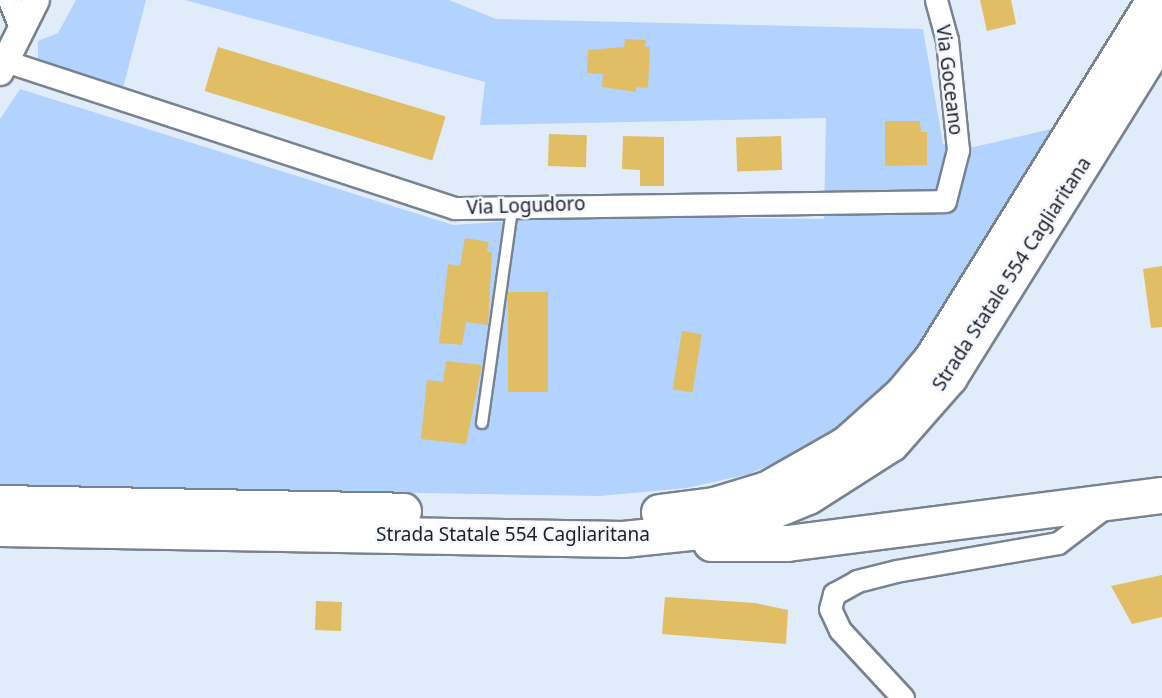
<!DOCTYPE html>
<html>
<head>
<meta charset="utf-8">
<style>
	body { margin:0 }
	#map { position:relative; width:1162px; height:698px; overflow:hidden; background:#e1ecfa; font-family:"Noto Sans",sans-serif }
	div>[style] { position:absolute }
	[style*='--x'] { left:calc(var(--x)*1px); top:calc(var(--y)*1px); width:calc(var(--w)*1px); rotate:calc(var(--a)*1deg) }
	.green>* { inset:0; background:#b1d3fe }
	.building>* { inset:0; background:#e1bd63; transform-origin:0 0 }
	.roads { filter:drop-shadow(2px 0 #798390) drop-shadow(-2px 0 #798390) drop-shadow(0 2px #798390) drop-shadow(0 -2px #798390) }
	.service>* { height:10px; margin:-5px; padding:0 5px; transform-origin:5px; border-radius:5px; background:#fff }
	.minor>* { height:21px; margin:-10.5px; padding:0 10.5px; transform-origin:10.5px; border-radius:10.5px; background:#fff }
	.tertiary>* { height:26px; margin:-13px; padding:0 13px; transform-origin:13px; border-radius:13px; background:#fff }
	.trunk>* { height:35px; margin:-17.5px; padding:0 17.5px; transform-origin:17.5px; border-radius:17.5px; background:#fff }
	span { translate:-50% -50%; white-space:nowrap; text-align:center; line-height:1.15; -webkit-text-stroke:5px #f4f8fe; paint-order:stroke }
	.street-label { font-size:19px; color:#1c2025 }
</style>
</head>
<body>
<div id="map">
	<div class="green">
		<i style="clip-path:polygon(76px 0,146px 0,123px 88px,38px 59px,38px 41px,58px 33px)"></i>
		<i style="clip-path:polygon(185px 0,449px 0,496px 19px,923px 29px,943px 144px,974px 147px,1055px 128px,923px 341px,885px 388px,849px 421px,798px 453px,749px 474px,687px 488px,600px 496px,0 486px,0 119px,20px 89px,453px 225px,591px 216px,824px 219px,826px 118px,480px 125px,485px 82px)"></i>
	</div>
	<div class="building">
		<i style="clip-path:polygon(980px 0,1011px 0,1016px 24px,987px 31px)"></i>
		<i style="clip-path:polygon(625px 39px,646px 40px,645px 47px,650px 47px,648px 88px,636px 87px,636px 92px,602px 87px,603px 74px,587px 73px,588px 50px,624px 47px)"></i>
		<i style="left:218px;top:47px;width:238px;height:46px;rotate:17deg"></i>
		<i style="clip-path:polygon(885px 121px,920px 121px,921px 132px,927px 132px,927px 165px,885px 166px)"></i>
		<i style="left:549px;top:134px;width:38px;height:32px;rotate:2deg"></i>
		<i style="clip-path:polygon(623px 136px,664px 137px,664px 186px,640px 186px,640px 170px,622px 169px)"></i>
		<i style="left:781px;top:136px;width:34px;height:45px;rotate:88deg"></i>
		<i style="clip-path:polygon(465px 238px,489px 242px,487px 251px,492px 253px,488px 325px,466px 322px,462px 345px,439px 343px,448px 264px,460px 266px)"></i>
		<i style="clip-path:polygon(1162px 266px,1162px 327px,1151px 328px,1143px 269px)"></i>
		<i style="left:508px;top:292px;width:40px;height:100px"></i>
		<i style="left:682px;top:331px;width:20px;height:59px;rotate:9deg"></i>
		<i style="clip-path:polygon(446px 361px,482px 365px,466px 444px,421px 439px,427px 380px,443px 382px)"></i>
		<i style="clip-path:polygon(1162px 575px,1162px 617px,1132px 624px,1111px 586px)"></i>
		<i style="clip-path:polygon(665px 597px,755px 603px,788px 610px,786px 644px,662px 634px)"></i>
		<i style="left:316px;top:601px;width:26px;height:29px;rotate:2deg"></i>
	</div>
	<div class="roads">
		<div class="service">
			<i style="--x:482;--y:423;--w:215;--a:-82"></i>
		</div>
		<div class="minor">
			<i style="--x:9;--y:0;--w:31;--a:68"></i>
			<i style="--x:5;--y:61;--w:472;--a:18.1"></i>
			<i style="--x:454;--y:208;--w:491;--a:-0.8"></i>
			<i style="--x:945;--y:201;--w:53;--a:-75.7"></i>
			<i style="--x:958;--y:150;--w:111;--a:-95.7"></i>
			<i style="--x:947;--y:40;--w:41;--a:-105.4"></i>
			<i style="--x:903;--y:698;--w:93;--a:-132.8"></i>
			<i style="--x:840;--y:630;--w:23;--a:-115"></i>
			<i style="--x:830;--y:609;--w:16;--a:-75"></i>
			<i style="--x:834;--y:594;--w:26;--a:-29"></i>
			<i style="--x:857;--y:581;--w:40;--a:-14.4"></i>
			<i style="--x:896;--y:571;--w:164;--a:-9.8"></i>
			<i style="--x:1058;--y:543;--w:59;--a:-37.5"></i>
		</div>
		<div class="tertiary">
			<i style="--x:0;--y:72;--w:80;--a:-63.4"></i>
		</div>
		<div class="trunk">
			<i style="--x:0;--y:503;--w:403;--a:1.1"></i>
			<i style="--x:659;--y:512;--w:55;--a:-7.3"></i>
			<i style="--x:714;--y:505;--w:55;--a:-16.8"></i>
			<i style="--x:767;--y:489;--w:91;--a:-29.7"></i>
			<i style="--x:846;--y:444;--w:75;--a:-41.8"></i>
			<i style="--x:902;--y:394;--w:47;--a:-50.2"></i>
			<i style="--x:932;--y:358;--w:421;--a:-58.2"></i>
			<i style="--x:0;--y:528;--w:623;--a:1.01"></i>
			<i style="--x:623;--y:539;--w:108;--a:-5.9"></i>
			<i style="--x:730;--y:528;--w:84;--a:-22.3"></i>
			<i style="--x:808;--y:496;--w:98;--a:-32.6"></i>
			<i style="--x:891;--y:443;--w:88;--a:-48.7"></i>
			<i style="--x:949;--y:377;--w:403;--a:-58.1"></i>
			<i style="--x:711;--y:543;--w:76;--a:0"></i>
			<i style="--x:787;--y:543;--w:378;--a:-7.3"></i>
		</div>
	</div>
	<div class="street-label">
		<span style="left:949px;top:80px;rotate:83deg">Via Goceano</span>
		<span style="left:526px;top:206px;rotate:-2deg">Via Logudoro</span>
		<span style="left:1012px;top:274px;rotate:-57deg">Strada Statale 554 Cagliaritana</span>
		<span style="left:513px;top:535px">Strada Statale 554 Cagliaritana</span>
	</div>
</div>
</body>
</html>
